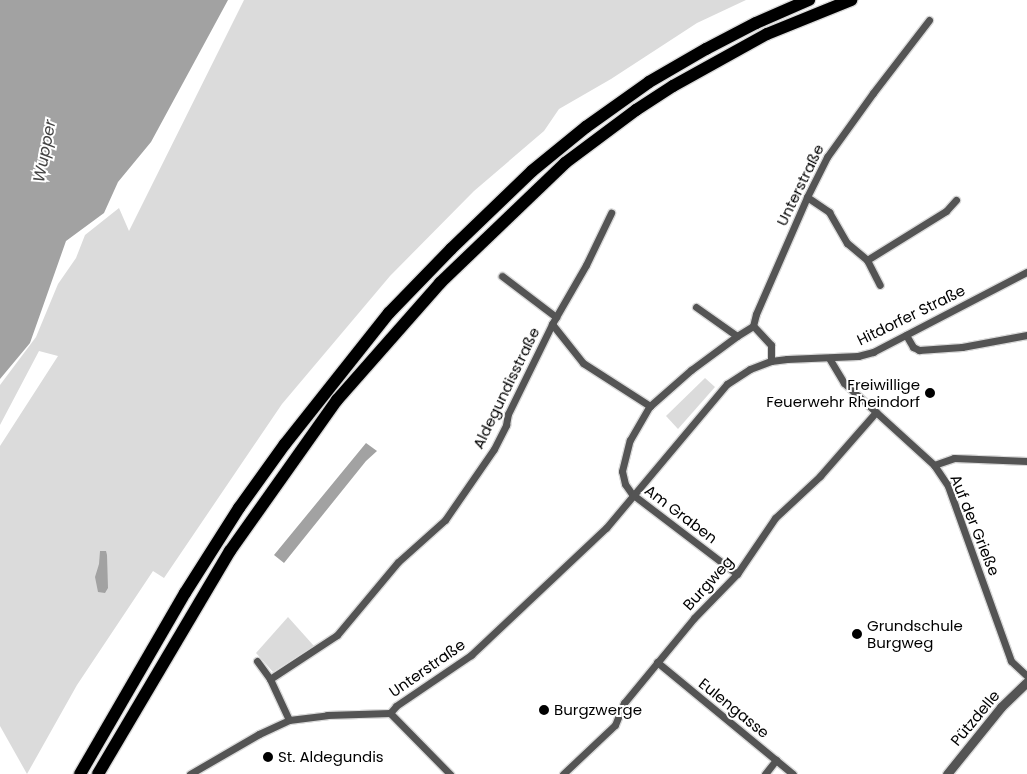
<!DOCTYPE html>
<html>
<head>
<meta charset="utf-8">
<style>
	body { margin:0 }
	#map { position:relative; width:1027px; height:774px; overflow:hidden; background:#fff; font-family:Poppins,sans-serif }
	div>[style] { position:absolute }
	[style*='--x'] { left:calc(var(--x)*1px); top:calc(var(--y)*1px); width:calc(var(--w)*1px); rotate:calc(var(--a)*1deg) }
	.green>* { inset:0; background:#dbdbdb }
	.water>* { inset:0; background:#a2a2a2 }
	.roads { filter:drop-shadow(1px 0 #dbdbdb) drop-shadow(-1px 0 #dbdbdb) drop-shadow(0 1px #dbdbdb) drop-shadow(0 -1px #dbdbdb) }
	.minor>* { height:7px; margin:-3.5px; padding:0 3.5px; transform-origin:3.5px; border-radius:3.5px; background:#545454 }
	.tertiary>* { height:9px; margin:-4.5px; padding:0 4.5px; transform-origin:4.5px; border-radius:4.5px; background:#545454 }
	.motorway>* { height:12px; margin:-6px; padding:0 6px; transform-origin:6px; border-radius:6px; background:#000 }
	.dots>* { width:14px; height:14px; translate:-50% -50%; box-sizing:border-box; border:2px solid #fff; border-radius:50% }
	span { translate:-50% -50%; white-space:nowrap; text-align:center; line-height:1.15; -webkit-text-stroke:4px #fff; paint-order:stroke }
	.street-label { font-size:15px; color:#000 }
	.poi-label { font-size:15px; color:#000 }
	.right { translate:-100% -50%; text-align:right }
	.left { translate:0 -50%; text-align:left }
	.water-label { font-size:16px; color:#434343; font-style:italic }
</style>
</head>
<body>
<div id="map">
	<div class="green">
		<i style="clip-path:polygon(244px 0,746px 0,697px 23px,611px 79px,559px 109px,544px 131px,474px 191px,390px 276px,282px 404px,164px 578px,153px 571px,77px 685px,27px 774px,0 726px,0 446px,58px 356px,39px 351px,0 425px,0 385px,36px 337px,58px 284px,76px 258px,85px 235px,119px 208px,129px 231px)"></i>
		<i style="clip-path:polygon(705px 378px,715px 387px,678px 429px,666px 416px)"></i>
		<i style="clip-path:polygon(288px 617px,314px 646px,273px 672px,256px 653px)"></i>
	</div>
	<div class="water">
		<i style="clip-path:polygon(0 0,228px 0,151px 142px,118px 182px,104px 213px,66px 241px,30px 343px,0 379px)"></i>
		<i style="clip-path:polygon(366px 443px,377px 451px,366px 461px,284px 563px,274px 555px)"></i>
		<i style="clip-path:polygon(100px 551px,106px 551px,107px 555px,108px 588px,105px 593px,98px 592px,95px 577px,99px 564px)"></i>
	</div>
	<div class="roads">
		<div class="minor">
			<i style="--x:807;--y:197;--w:27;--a:34"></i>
			<i style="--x:829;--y:212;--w:36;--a:60"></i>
			<i style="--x:847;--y:243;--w:26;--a:40"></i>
			<i style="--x:867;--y:260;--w:28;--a:63"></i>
			<i style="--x:867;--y:260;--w:93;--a:-31.8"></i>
			<i style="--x:946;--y:211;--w:15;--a:-48"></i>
			<i style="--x:502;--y:276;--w:68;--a:37.2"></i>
			<i style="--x:696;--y:307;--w:50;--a:35.3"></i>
			<i style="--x:552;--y:324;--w:50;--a:51.5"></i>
			<i style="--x:583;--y:363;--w:80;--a:32.7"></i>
			<i style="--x:906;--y:335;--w:14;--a:60"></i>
			<i style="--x:913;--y:347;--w:7;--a:27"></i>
			<i style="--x:919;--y:350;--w:43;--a:-4"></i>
			<i style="--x:962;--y:347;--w:66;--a:-10.5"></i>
			<i style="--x:829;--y:358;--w:29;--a:59"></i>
			<i style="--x:844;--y:383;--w:122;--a:42.3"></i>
			<i style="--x:934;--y:465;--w:25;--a:56"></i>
			<i style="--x:948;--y:486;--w:186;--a:70.2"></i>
			<i style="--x:1011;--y:661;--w:22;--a:43"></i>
			<i style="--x:771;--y:361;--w:16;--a:-90"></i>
			<i style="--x:771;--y:345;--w:26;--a:-133"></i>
			<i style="--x:753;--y:326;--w:12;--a:-76"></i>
			<i style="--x:756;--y:314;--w:128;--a:-66.4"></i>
			<i style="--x:807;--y:197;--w:45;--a:-63.4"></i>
			<i style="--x:827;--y:157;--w:79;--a:-54.3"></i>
			<i style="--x:873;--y:93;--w:92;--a:-52.5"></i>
			<i style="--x:934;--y:465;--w:21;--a:-19"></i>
			<i style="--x:954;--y:458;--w:73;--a:2.4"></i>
			<i style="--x:737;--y:574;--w:132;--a:-142.7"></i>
			<i style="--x:632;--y:494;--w:12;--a:-125"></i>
			<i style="--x:625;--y:484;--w:13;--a:-103"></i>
			<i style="--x:622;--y:471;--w:32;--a:-76"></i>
			<i style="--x:630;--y:440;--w:39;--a:-60"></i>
			<i style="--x:650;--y:406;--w:55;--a:-41.3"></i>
			<i style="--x:691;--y:370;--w:57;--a:-36.5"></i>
			<i style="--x:737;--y:336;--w:19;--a:-32"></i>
			<i style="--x:257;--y:661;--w:22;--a:54"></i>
			<i style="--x:270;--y:679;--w:45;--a:65.1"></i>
			<i style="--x:657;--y:662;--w:176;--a:39.5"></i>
			<i style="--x:270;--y:679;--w:80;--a:-33.3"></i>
			<i style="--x:337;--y:635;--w:95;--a:-50.1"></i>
			<i style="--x:398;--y:562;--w:63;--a:-41.8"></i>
			<i style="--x:445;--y:520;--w:86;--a:-55.4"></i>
			<i style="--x:494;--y:449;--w:27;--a:-63"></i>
			<i style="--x:506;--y:425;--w:11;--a:-80"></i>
			<i style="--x:508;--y:414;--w:100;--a:-63.9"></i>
			<i style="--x:552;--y:324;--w:68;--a:-60"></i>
			<i style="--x:586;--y:265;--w:58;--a:-64.3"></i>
			<i style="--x:390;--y:713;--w:86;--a:45.5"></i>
			<i style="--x:190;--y:774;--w:80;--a:-30.1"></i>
			<i style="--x:259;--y:734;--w:33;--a:-25"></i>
			<i style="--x:289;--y:720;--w:38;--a:-7"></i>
			<i style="--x:327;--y:715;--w:63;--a:-1.8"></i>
			<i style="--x:390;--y:713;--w:9;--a:-49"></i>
			<i style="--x:396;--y:706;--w:91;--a:-34.2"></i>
			<i style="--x:471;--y:655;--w:185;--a:-43.3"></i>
			<i style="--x:606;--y:528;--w:188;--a:-50"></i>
			<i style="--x:727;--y:384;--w:27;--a:-33"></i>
			<i style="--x:750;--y:369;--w:22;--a:-21"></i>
			<i style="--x:771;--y:361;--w:16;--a:-7"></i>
			<i style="--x:787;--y:359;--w:71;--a:-2.4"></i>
			<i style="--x:858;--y:356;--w:16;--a:-15"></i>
			<i style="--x:873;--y:352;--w:174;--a:-27.5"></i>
			<i style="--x:563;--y:774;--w:71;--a:-43.3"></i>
			<i style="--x:615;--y:725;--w:24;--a:-68"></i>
			<i style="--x:624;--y:703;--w:110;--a:-50.5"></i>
			<i style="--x:694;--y:618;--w:62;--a:-45.7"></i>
			<i style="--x:737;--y:574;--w:68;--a:-55.8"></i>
			<i style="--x:775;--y:518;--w:62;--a:-43"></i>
			<i style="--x:820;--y:476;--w:85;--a:-48.8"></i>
			<i style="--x:765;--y:774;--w:18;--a:-52"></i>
		</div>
		<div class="tertiary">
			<i style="--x:947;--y:774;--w:86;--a:-51.1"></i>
			<i style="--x:1001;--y:707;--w:36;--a:-44"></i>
		</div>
		<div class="motorway">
			<i style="--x:80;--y:774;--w:209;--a:-59.9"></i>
			<i style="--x:185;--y:593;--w:101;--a:-57.6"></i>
			<i style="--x:239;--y:508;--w:79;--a:-54.3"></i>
			<i style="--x:285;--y:444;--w:167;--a:-51.6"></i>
			<i style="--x:389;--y:313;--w:89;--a:-45.9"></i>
			<i style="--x:451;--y:249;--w:112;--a:-43.9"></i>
			<i style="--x:532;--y:171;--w:70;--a:-39.2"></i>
			<i style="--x:586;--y:127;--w:77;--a:-35.5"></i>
			<i style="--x:649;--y:82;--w:66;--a:-30.1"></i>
			<i style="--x:706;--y:49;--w:56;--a:-27.5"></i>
			<i style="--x:756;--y:23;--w:58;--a:-23.5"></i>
			<i style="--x:98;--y:774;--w:259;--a:-59.4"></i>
			<i style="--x:230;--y:551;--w:185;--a:-54.7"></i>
			<i style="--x:337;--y:400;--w:156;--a:-48.6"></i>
			<i style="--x:440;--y:283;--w:173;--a:-43.8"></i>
			<i style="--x:565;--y:163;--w:89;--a:-36.7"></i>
			<i style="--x:636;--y:110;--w:44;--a:-33"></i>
			<i style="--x:673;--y:86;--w:107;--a:-29"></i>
			<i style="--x:767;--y:34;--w:91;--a:-22"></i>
		</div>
	</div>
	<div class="dots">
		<i style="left:930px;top:393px;background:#000"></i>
		<i style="left:857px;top:634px;background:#000"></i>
		<i style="left:544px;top:710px;background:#000"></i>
		<i style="left:268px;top:757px;background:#000"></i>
	</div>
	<div class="street-label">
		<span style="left:800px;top:185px;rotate:-64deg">Unterstraße</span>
		<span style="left:911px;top:315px;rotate:-26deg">Hitdorfer Straße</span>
		<span style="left:506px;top:388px;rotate:-64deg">Aldegundisstraße</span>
		<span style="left:681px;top:514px;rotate:37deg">Am Graben</span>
		<span style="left:975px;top:525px;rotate:68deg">Auf der Grieße</span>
		<span style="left:708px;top:583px;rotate:-48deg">Burgweg</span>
		<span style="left:427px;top:668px;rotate:-35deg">Unterstraße</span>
		<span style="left:734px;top:708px;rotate:39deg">Eulengasse</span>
		<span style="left:975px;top:718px;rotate:-50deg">Pützdelle</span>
	</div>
	<div class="poi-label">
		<span class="right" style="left:920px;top:393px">Freiwillige<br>Feuerwehr Rheindorf</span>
		<span class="left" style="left:867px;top:634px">Grundschule<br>Burgweg</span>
		<span class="left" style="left:554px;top:710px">Burgzwerge</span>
		<span class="left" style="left:278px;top:757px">St. Aldegundis</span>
	</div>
	<div class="water-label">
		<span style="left:45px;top:151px;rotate:-79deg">Wupper</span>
	</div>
</div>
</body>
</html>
